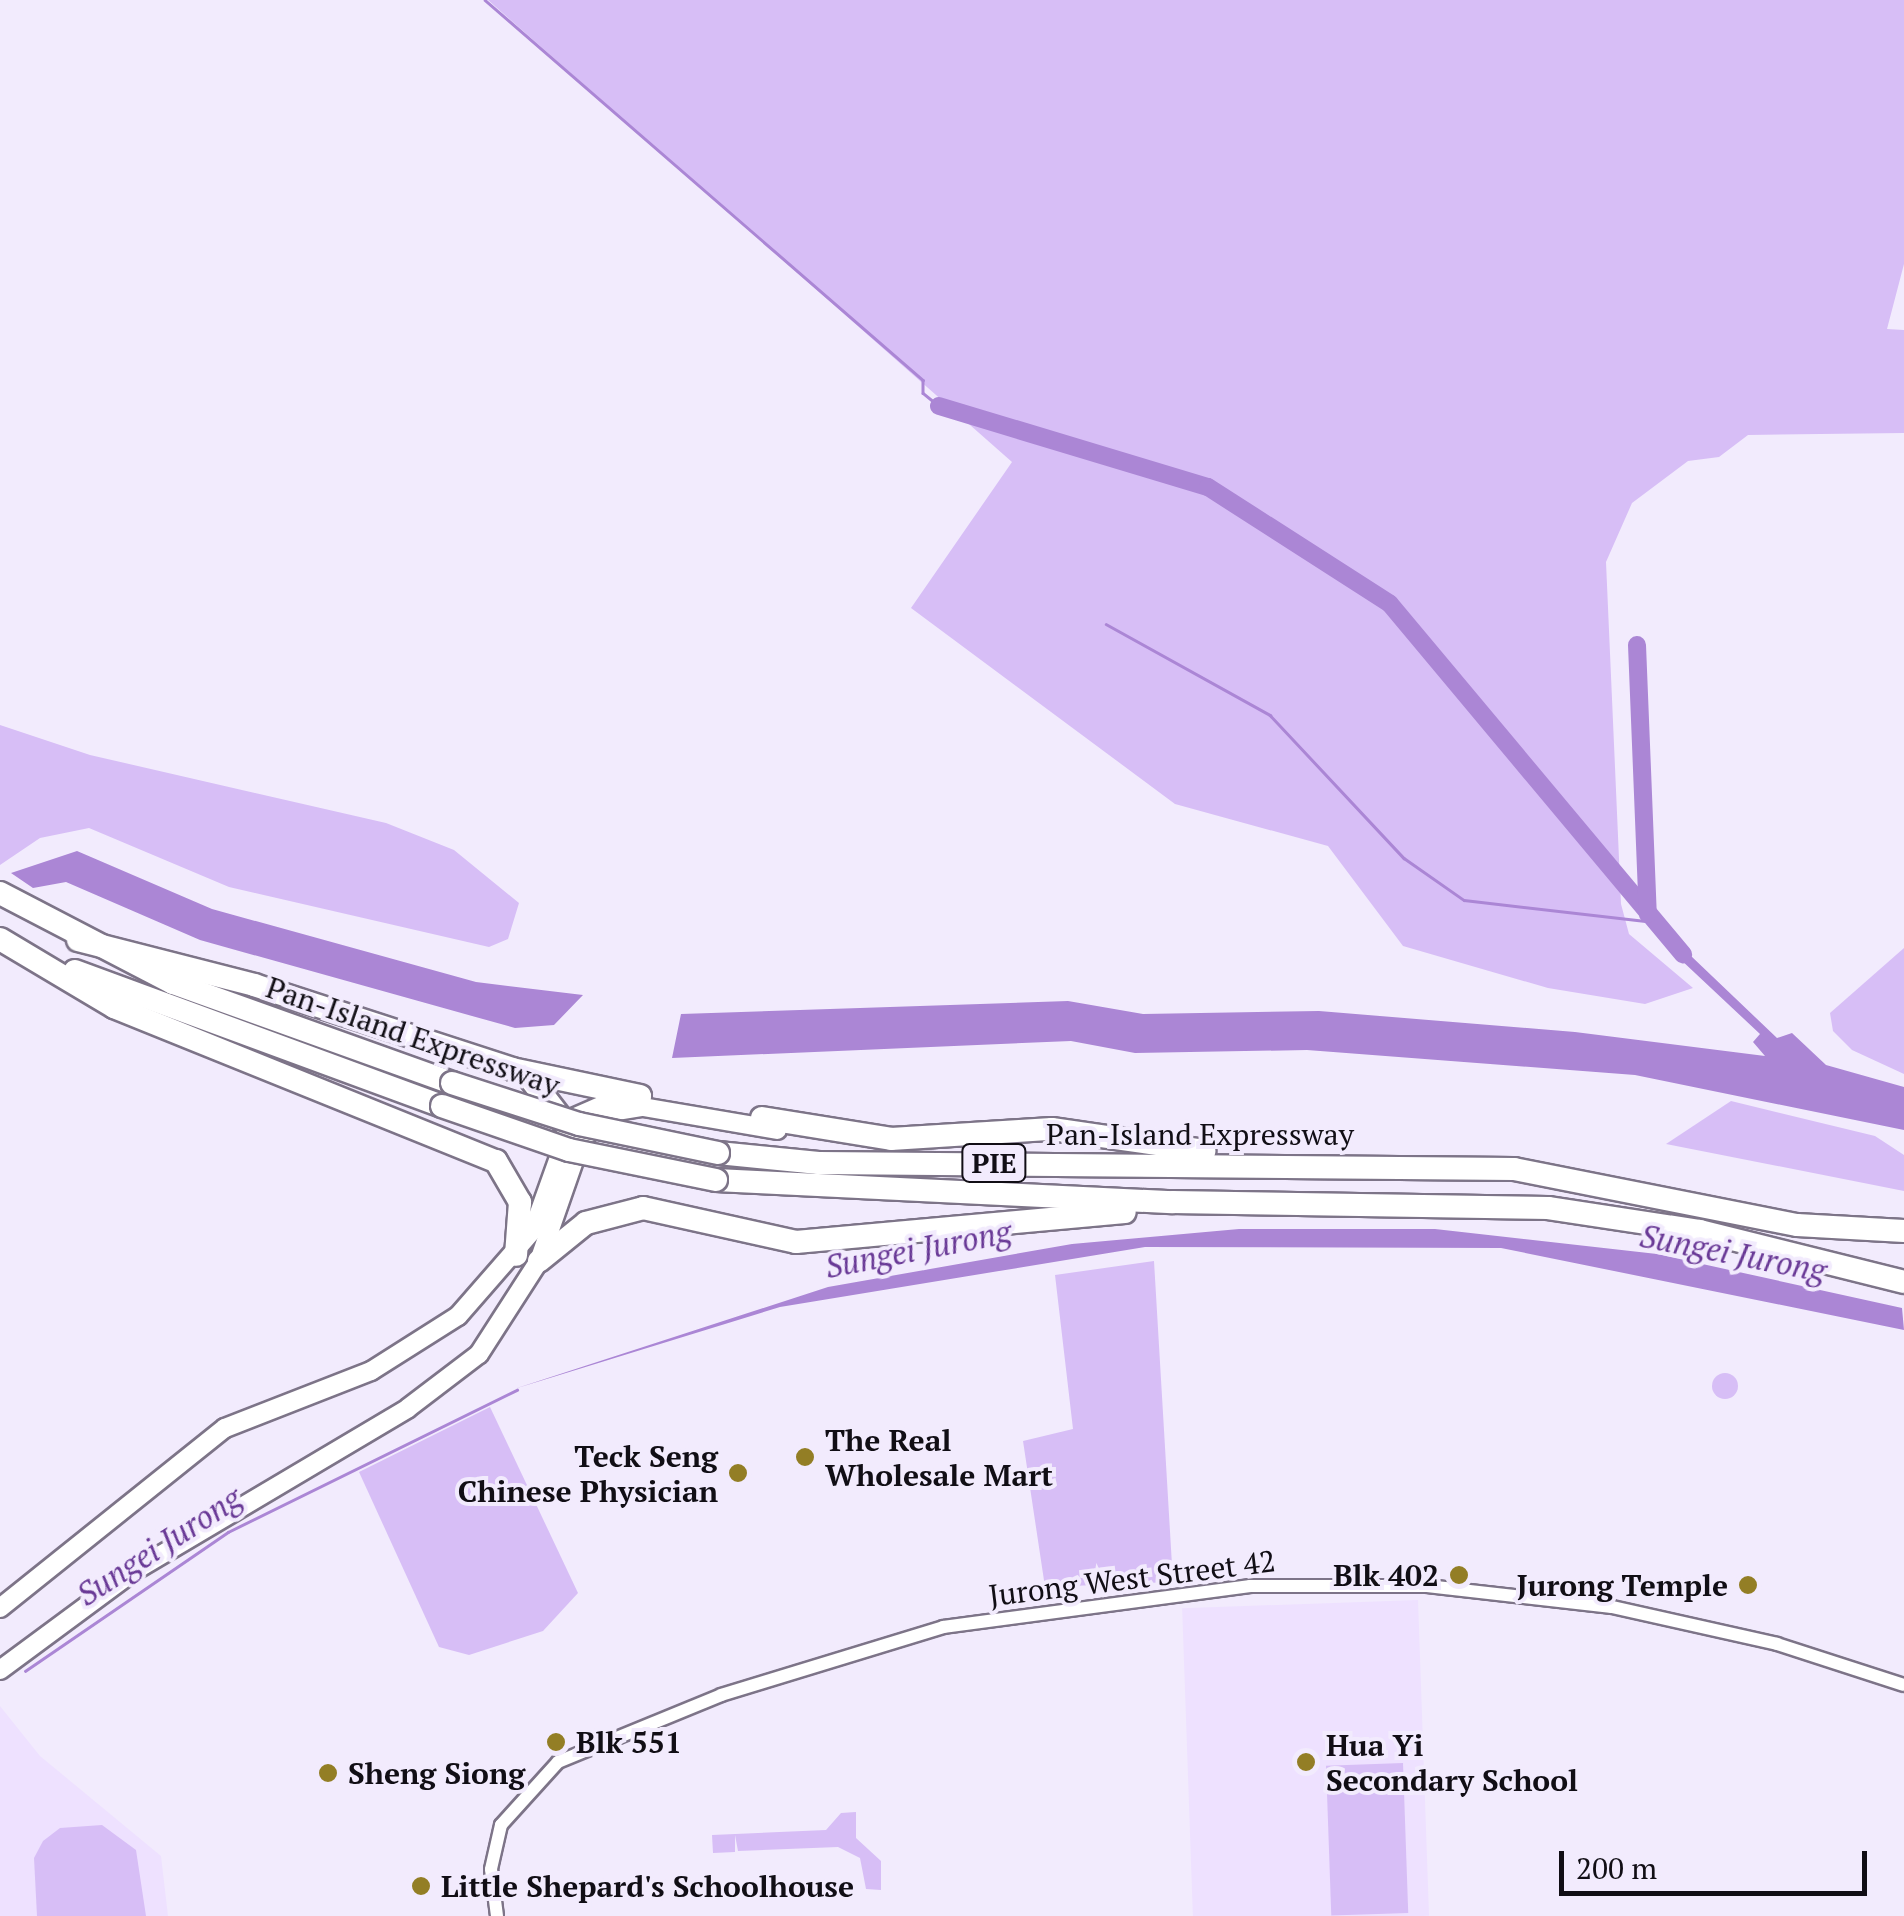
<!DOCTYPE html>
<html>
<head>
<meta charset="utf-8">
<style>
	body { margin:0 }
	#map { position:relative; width:1904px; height:1916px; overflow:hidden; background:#f2ebfd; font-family:"PT Serif",serif }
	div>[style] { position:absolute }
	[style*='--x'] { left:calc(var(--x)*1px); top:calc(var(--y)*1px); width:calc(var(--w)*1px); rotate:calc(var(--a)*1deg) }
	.built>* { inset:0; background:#eee1ff; transform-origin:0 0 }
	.green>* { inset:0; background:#d7bef6; transform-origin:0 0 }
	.round { border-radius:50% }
	.water>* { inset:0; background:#ab86d5 }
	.stream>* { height:2.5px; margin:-1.25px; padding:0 1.25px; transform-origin:1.25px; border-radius:1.25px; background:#ab86d5 }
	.river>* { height:18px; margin:-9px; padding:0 9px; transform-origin:9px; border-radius:9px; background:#ab86d5 }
	.roads { filter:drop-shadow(2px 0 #7d7488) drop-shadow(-2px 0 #7d7488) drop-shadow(0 2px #7d7488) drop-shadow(0 -2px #7d7488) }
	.street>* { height:12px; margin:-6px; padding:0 6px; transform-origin:6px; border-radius:6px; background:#fff }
	.secondary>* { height:18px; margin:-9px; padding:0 9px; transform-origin:9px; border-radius:9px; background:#fff }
	.highway>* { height:22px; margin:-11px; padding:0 11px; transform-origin:11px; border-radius:11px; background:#fff }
	.bridges { filter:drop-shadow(2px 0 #7d7488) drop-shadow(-2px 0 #7d7488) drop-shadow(0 2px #7d7488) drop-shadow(0 -2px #7d7488) }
	.highway-bridge>* { height:22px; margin:-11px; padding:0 11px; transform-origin:11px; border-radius:11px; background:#fff }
	.dots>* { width:28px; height:28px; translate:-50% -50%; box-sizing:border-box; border:5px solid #f2ebfd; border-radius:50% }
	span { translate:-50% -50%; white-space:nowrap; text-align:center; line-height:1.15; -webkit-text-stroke:8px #f2ebfd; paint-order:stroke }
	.shield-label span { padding:2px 8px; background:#f2ebfd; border:2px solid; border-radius:8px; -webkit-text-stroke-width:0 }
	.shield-label { font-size:28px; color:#110e15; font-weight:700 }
	.street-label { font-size:30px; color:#110e15 }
	.poi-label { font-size:30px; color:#110e15; font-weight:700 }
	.left { translate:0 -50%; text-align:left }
	.right { translate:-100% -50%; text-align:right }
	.water-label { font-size:32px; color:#693996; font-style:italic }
	.scale { position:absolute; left:1559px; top:1851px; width:308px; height:45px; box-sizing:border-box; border:5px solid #110e15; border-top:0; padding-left:12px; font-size:30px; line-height:35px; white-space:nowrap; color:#110e15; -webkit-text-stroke:8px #f2ebfd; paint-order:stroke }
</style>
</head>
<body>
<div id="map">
	<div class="built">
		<i style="left:1418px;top:1600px;width:316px;height:236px;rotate:88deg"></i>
		<i style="clip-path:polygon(0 1706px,40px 1756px,161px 1856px,168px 1916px,0 1916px)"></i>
	</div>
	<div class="green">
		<i style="clip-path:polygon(488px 0,1904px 0,1904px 264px,1887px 329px,1904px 330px,1904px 433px,1748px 435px,1719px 457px,1688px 461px,1632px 503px,1606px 562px,1621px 904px,1629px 934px,1693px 988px,1645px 1004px,1548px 988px,1403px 946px,1328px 846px,1175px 804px,911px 608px,1012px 462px)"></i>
		<i style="clip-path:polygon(0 725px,90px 755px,386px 823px,454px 850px,519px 903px,508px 939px,489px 947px,229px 887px,89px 828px,40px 838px,0 865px)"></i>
		<i style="clip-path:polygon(1904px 948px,1904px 1074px,1852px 1050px,1833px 1031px,1830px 1013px)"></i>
		<i style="clip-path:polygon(1731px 1101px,1875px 1136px,1904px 1155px,1904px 1191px,1666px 1144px)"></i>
		<i style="clip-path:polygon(1154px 1261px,1173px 1582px,1045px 1587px,1023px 1441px,1073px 1429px,1055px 1275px)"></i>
		<i class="round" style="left:1712px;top:1373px;width:26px;height:26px"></i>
		<i style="clip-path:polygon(490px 1407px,578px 1593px,543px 1631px,469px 1655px,439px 1647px,359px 1472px)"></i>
		<i style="left:1403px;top:1763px;width:150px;height:77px;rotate:88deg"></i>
		<i style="clip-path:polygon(856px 1812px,856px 1838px,881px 1861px,881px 1890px,866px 1889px,860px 1858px,838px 1847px,738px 1851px,735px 1835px,735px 1852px,713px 1853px,712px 1835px,826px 1830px,841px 1813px)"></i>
		<i style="clip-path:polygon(102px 1825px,136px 1850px,146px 1916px,37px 1916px,34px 1858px,43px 1841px,60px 1828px)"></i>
	</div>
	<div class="water">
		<i style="clip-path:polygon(77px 851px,212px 909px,476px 982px,583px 995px,554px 1025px,515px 1028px,200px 940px,66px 882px,33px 888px,11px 873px)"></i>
		<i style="clip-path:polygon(1669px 935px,1777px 1038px,1792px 1033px,1826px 1065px,1904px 1087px,1904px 1130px,1635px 1075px,1307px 1050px,1135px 1053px,1071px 1041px,672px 1058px,681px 1014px,1068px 1001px,1143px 1014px,1319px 1011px,1575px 1032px,1765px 1056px,1753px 1042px,1760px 1034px,1663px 943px)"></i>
		<i style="clip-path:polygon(1239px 1229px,1435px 1229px,1657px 1254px,1902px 1308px,1904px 1330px,1501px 1248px,1145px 1247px,780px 1307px,514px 1389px,828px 1287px,1072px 1244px)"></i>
	</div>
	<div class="stream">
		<i style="--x:485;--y:0;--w:580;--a:40.94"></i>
		<i style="--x:923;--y:380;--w:13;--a:90"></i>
		<i style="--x:923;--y:393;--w:21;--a:39"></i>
		<i style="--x:1106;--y:624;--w:188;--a:29"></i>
		<i style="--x:1270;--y:715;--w:196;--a:46.9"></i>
		<i style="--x:1404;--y:858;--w:73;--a:35"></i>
		<i style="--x:1464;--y:900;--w:191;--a:6.6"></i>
		<i style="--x:25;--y:1671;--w:246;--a:-34.4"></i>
		<i style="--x:228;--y:1532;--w:322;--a:-26.2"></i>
	</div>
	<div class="river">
		<i style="--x:939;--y:406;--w:281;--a:16.8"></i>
		<i style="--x:1208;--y:487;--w:216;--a:32.7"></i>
		<i style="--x:1390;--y:604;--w:457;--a:50.1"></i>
		<i style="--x:1637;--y:645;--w:269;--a:87.7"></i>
	</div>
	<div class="roads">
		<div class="street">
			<i style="--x:497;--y:1916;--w:47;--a:-97.3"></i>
			<i style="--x:491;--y:1869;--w:45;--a:-77.2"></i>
			<i style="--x:501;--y:1825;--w:85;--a:-47.9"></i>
			<i style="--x:558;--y:1762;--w:176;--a:-22.3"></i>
			<i style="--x:721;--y:1695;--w:232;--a:-17"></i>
			<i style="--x:943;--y:1627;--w:310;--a:-7.6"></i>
			<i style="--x:1250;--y:1586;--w:177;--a:0"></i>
			<i style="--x:1427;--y:1586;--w:186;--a:6.5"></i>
			<i style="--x:1612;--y:1607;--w:169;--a:12.6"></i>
			<i style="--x:1777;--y:1644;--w:133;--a:17.9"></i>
		</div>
		<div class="secondary">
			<i style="--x:0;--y:1608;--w:288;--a:-38.7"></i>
			<i style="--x:225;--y:1428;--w:157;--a:-21.3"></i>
			<i style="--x:371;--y:1371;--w:103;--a:-32.3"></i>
			<i style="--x:458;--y:1316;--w:114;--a:-48.9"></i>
			<i style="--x:533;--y:1230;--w:119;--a:-70.3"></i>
			<i style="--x:573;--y:1118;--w:55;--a:-23.7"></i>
			<i style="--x:0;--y:1670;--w:167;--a:-36.5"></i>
			<i style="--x:134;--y:1571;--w:319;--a:-30.7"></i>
			<i style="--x:408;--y:1408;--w:89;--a:-37.3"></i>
			<i style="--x:479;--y:1354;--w:111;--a:-57.2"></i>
			<i style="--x:539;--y:1261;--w:125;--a:-70.8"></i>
			<i style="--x:580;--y:1143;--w:38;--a:-51"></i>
			<i style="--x:604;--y:1113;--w:39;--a:-9"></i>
			<i style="--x:643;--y:1107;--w:136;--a:9.7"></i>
		</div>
		<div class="highway">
			<i style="--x:0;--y:893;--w:195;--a:27.5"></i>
			<i style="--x:173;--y:983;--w:296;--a:19.7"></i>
			<i style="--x:0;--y:939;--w:133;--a:30.8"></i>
			<i style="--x:114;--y:1007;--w:412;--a:22"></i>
			<i style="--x:496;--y:1161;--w:48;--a:59.7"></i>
			<i style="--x:520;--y:1202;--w:53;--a:94.3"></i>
			<i style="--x:78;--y:940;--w:182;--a:14.3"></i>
			<i style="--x:254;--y:985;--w:271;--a:18"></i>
			<i style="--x:512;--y:1069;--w:131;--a:11.9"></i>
			<i style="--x:75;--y:971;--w:391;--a:20.2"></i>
			<i style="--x:529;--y:1077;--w:83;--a:52.3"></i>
			<i style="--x:762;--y:1118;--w:131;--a:9.2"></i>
			<i style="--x:891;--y:1139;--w:161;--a:-3.6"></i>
			<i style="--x:1052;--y:1129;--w:154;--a:8.2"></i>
			<i style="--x:718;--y:1153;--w:101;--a:5.7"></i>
			<i style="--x:819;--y:1163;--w:695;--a:0.49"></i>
			<i style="--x:1514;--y:1169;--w:288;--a:11.2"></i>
			<i style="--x:1797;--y:1225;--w:107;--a:3.2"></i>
			<i style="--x:716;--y:1180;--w:457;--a:2.8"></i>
			<i style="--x:1172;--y:1202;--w:376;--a:0.9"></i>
			<i style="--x:1548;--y:1208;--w:154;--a:8.6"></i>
			<i style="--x:1700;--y:1231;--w:210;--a:14"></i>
			<i style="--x:539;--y:1261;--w:60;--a:-39"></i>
			<i style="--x:586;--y:1223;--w:59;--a:-14.7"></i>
			<i style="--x:643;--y:1208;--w:157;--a:12.5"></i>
			<i style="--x:796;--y:1242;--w:330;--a:-5.2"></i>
		</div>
	</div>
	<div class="bridges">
		<div class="highway-bridge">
			<i style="--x:452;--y:1083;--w:133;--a:17.9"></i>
			<i style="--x:579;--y:1124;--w:142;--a:11.8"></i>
			<i style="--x:442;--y:1106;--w:134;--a:19.1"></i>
			<i style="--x:569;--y:1150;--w:150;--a:11.5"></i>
		</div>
	</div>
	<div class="dots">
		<i style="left:805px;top:1457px;background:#937e25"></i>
		<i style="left:738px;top:1473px;background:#937e25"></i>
		<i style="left:1459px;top:1575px;background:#937e25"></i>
		<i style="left:1748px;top:1585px;background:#937e25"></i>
		<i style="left:556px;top:1742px;background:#937e25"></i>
		<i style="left:1306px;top:1762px;background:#937e25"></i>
		<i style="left:328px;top:1773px;background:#937e25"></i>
		<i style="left:421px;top:1886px;background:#937e25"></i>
	</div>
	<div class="shield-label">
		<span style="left:994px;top:1163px">PIE</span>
	</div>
	<div class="street-label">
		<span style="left:413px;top:1036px;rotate:19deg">Pan-Island Expressway</span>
		<span style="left:1200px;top:1134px">Pan-Island Expressway</span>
		<span style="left:1132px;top:1578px;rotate:-7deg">Jurong West Street 42</span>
	</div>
	<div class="poi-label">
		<span class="left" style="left:825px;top:1457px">The Real<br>Wholesale Mart</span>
		<span class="right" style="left:718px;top:1473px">Teck Seng<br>Chinese Physician</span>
		<span class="right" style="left:1439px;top:1575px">Blk 402</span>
		<span class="right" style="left:1728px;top:1585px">Jurong Temple</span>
		<span class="left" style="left:576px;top:1742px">Blk 551</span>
		<span class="left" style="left:1326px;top:1762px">Hua Yi<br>Secondary School</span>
		<span class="left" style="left:348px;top:1773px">Sheng Siong</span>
		<span class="left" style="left:441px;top:1886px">Little Shepard's Schoolhouse</span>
	</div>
	<div class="water-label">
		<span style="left:918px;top:1249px;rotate:-11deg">Sungei Jurong</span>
		<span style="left:1733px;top:1253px;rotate:11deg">Sungei Jurong</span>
		<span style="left:159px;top:1546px;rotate:-33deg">Sungei Jurong</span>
	</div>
	<div class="scale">200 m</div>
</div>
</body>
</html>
